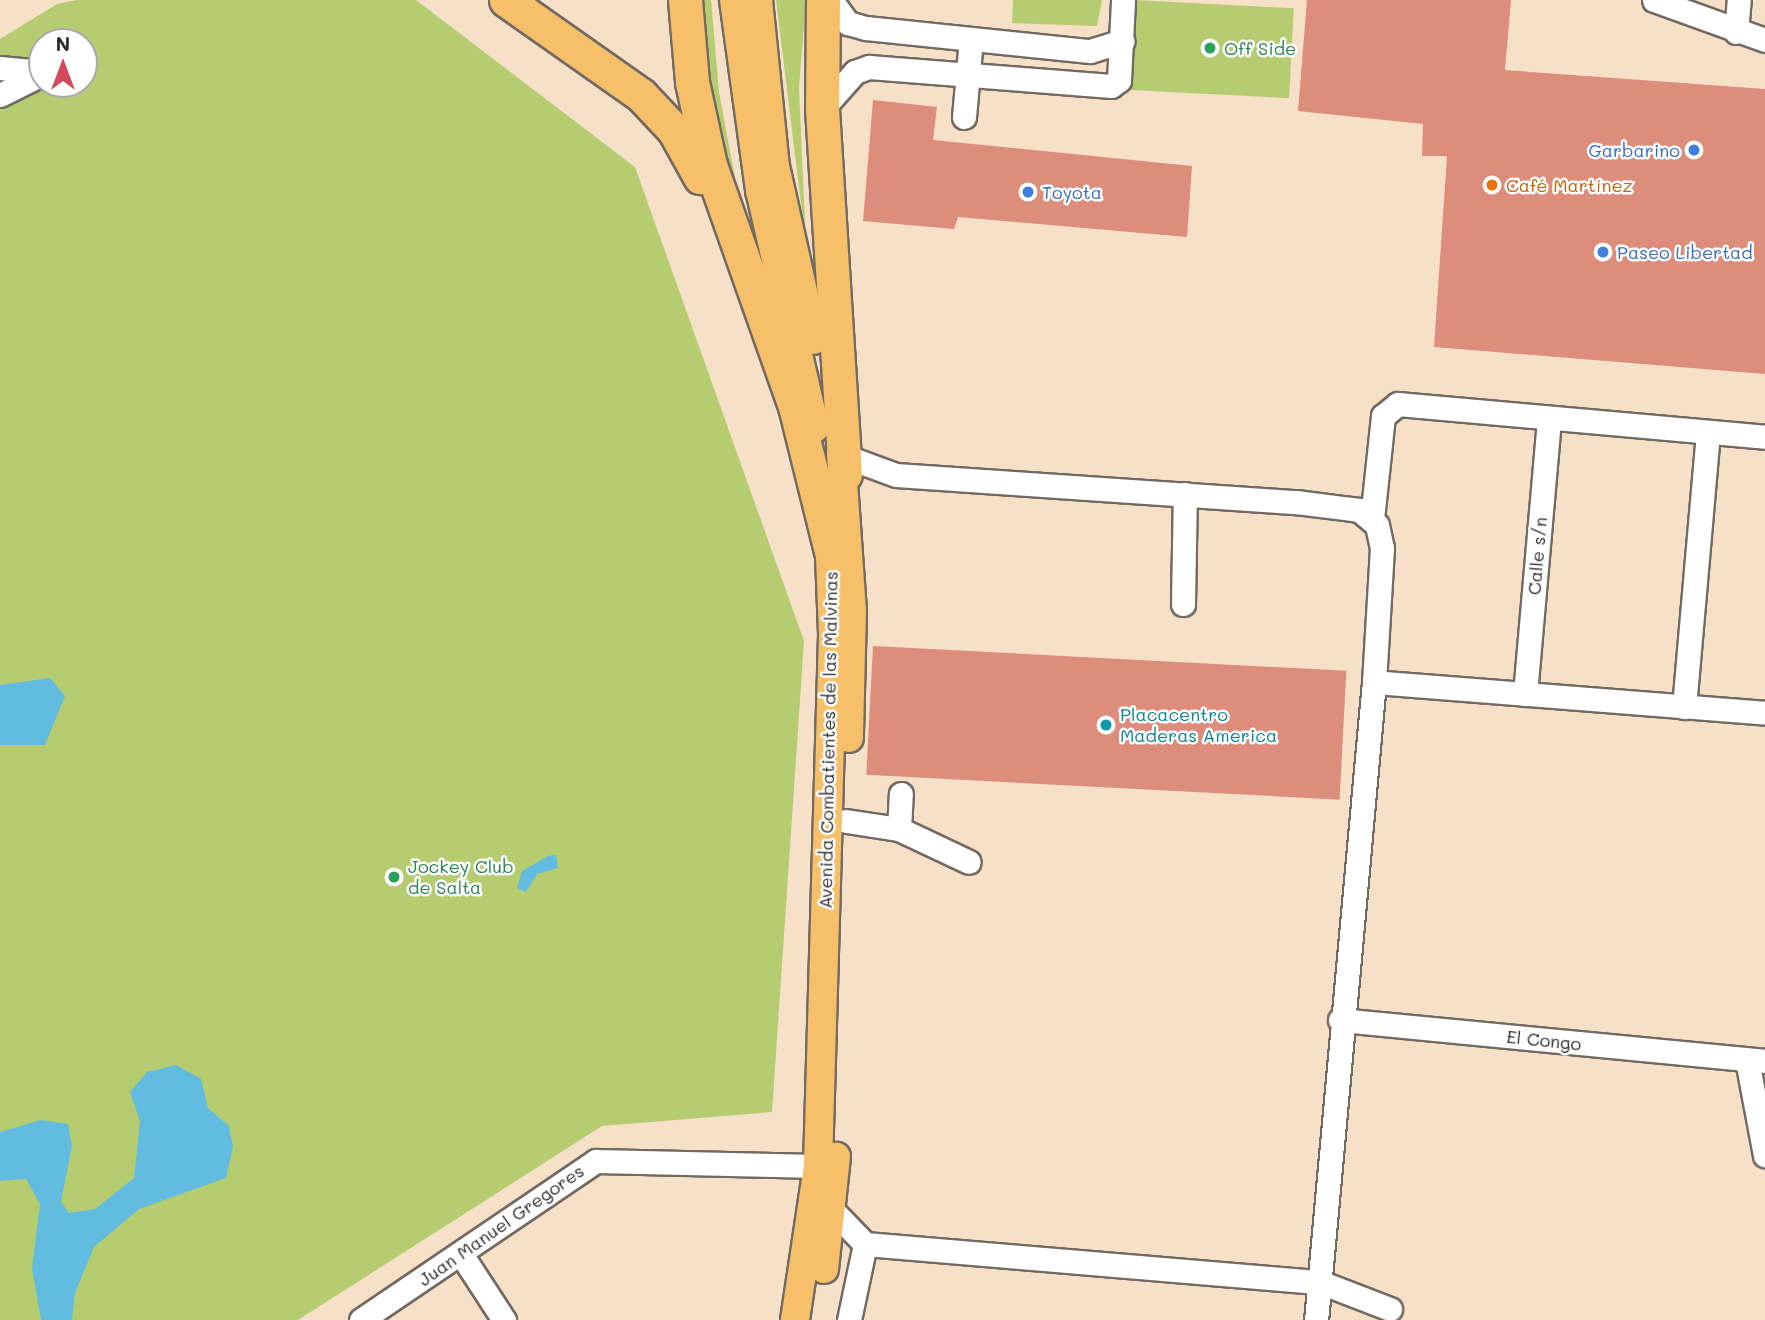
<!DOCTYPE html>
<html>
<head>
<meta charset="utf-8">
<style>
	body { margin:0 }
	#map { position:relative; width:1765px; height:1320px; overflow:hidden; background:#f6e0c8; font-family:Mali,sans-serif }
	div>[style] { position:absolute }
	[style*='--x'] { left:calc(var(--x)*1px); top:calc(var(--y)*1px); width:calc(var(--w)*1px); rotate:calc(var(--a)*1deg) }
	.green>* { inset:0; background:#b6cc71; transform-origin:0 0 }
	.water>* { inset:0; background:#61bcdf }
	.building>* { inset:0; background:#dd8d7c; transform-origin:0 0 }
	.roads { filter:drop-shadow(2px 0 #726a62) drop-shadow(-2px 0 #726a62) drop-shadow(0 2px #726a62) drop-shadow(0 -2px #726a62) }
	.minor>* { height:23px; margin:-11.5px; padding:0 11.5px; transform-origin:11.5px; border-radius:11.5px; background:#fff }
	.major>* { height:28px; margin:-14px; padding:0 14px; transform-origin:14px; border-radius:14px; background:#f6c06b }
	.highway>* { height:33px; margin:-16.5px; padding:0 16.5px; transform-origin:16.5px; border-radius:16.5px; background:#f6c06b }
	.dots>* { width:19px; height:19px; translate:-50% -50%; box-sizing:border-box; border:4px solid #fff; border-radius:50% }
	span { translate:-50% -50%; white-space:nowrap; text-align:center; line-height:1.15; -webkit-text-stroke:5px #fff; paint-order:stroke }
	.leisure-label { font-size:18px; color:#27864d }
	.left { translate:0 -50%; text-align:left }
	.shop-label { font-size:18px; color:#366cbe }
	.right { translate:-100% -50%; text-align:right }
	.food-label { font-size:18px; color:#c56008 }
	.street-label { font-size:18px; color:#2b2b2b }
	.culture-label { font-size:18px; color:#0d838f }
	.north { position:absolute; left:28px; top:28px; width:70px; height:70px; box-sizing:border-box; background:#fff; border:2px solid #aaa; border-radius:50%; rotate:0deg; font-size:19px; font-weight:700; line-height:28px; text-align:center; color:#2b2b2b }
	.north::after { content:''; display:block; margin:auto; width:24px; height:32px; background:#d1495b; clip-path:polygon(50% 0,100% 100%,50% 72%,0 100%) }
</style>
</head>
<body>
<div id="map">
	<div class="green">
		<i style="clip-path:polygon(evenodd,77px 0,416px 0,635px 167px,804px 641px,772px 1112px,602px 1126px,298px 1320px,0 1320px,0 39px,57px 4px,77px 0,42px 42px,84px 42px,84px 84px,42px 84px,42px 42px)"></i>
		<i style="clip-path:polygon(693px 0,711px 0,719px 92px,744px 227px,730px 209px)"></i>
		<i style="clip-path:polygon(776px 0,806px 0,799px 88px,806px 244px)"></i>
		<i style="clip-path:polygon(1013px 0,1102px 0,1097px 26px,1012px 23px)"></i>
		<i style="left:1135px;top:0;width:159px;height:90px;rotate:3deg"></i>
	</div>
	<div class="water">
		<i style="clip-path:polygon(50px 678px,65px 696px,45px 745px,0 745px,0 685px)"></i>
		<i style="clip-path:polygon(548px 856px,556px 855px,558px 868px,537px 874px,526px 892px,517px 888px,522px 871px)"></i>
		<i style="clip-path:polygon(176px 1065px,201px 1079px,208px 1108px,229px 1126px,233px 1147px,226px 1178px,139px 1209px,94px 1247px,75px 1293px,72px 1320px,41px 1320px,32px 1268px,40px 1204px,26px 1179px,0 1181px,0 1132px,41px 1120px,68px 1124px,72px 1146px,61px 1202px,69px 1213px,95px 1209px,134px 1178px,140px 1121px,130px 1092px,147px 1072px)"></i>
	</div>
	<div class="building">
		<i style="clip-path:polygon(1307px 0,1511px 0,1505px 70px,1765px 89px,1765px 374px,1434px 347px,1447px 156px,1422px 156px,1423px 124px,1298px 111px)"></i>
		<i style="clip-path:polygon(873px 100px,937px 107px,933px 140px,1192px 166px,1187px 237px,958px 217px,954px 229px,863px 221px)"></i>
		<i style="left:873px;top:646px;width:474px;height:129px;rotate:3deg"></i>
	</div>
	<div class="roads">
		<div class="minor">
			<i style="--x:831;--y:0;--w:29;--a:54"></i>
			<i style="--x:848;--y:23;--w:19;--a:16"></i>
			<i style="--x:866;--y:28;--w:225;--a:5.9"></i>
			<i style="--x:1090;--y:51;--w:34;--a:-17"></i>
			<i style="--x:1654;--y:0;--w:118;--a:19.8"></i>
			<i style="--x:1736;--y:32;--w:32;--a:-85"></i>
			<i style="--x:0;--y:68;--w:42;--a:5.4"></i>
			<i style="--x:0;--y:95;--w:47;--a:-26.6"></i>
			<i style="--x:822;--y:109;--w:50;--a:-48.3"></i>
			<i style="--x:855;--y:72;--w:15;--a:-20"></i>
			<i style="--x:869;--y:67;--w:243;--a:4.5"></i>
			<i style="--x:1111;--y:86;--w:10;--a:-37"></i>
			<i style="--x:1119;--y:80;--w:80;--a:-87.1"></i>
			<i style="--x:964;--y:117;--w:78;--a:-84.9"></i>
			<i style="--x:847;--y:457;--w:52;--a:20.2"></i>
			<i style="--x:896;--y:475;--w:401;--a:3.9"></i>
			<i style="--x:1296;--y:502;--w:64;--a:7.2"></i>
			<i style="--x:1359;--y:510;--w:23;--a:40"></i>
			<i style="--x:1377;--y:525;--w:24;--a:78"></i>
			<i style="--x:1382;--y:548;--w:134;--a:93.4"></i>
			<i style="--x:1374;--y:682;--w:641;--a:95.19"></i>
			<i style="--x:1372;--y:519;--w:104;--a:-83.9"></i>
			<i style="--x:1383;--y:416;--w:19;--a:-39"></i>
			<i style="--x:1398;--y:404;--w:368;--a:5.1"></i>
			<i style="--x:1183;--y:604;--w:110;--a:-89"></i>
			<i style="--x:1374;--y:682;--w:392;--a:4.5"></i>
			<i style="--x:1525;--y:694;--w:277;--a:-85"></i>
			<i style="--x:1684;--y:707;--w:276;--a:-85"></i>
			<i style="--x:846;--y:821;--w:54;--a:8.6"></i>
			<i style="--x:899;--y:829;--w:77;--a:25.2"></i>
			<i style="--x:899;--y:829;--w:35;--a:-87"></i>
			<i style="--x:1340;--y:1020;--w:427;--a:5.5"></i>
			<i style="--x:1747;--y:1060;--w:97;--a:79.3"></i>
			<i style="--x:834;--y:1212;--w:45;--a:45.9"></i>
			<i style="--x:865;--y:1244;--w:457;--a:4.8"></i>
			<i style="--x:1320;--y:1282;--w:75;--a:21.1"></i>
			<i style="--x:461;--y:1254;--w:79;--a:56.9"></i>
			<i style="--x:361;--y:1320;--w:284;--a:-34.1"></i>
			<i style="--x:596;--y:1161;--w:222;--a:1.3"></i>
			<i style="--x:849;--y:1320;--w:78;--a:-78.1"></i>
		</div>
		<div class="major">
			<i style="--x:734;--y:0;--w:192;--a:82.2"></i>
			<i style="--x:760;--y:190;--w:244;--a:77"></i>
			<i style="--x:758;--y:0;--w:167;--a:84.2"></i>
			<i style="--x:775;--y:166;--w:178;--a:77.4"></i>
			<i style="--x:841;--y:454;--w:157;--a:86"></i>
			<i style="--x:852;--y:611;--w:127;--a:91.4"></i>
			<i style="--x:824;--y:1269;--w:113;--a:-83.9"></i>
			<i style="--x:795;--y:1320;--w:156;--a:-81.5"></i>
			<i style="--x:818;--y:1166;--w:532;--a:-88.38"></i>
			<i style="--x:833;--y:634;--w:103;--a:-92.2"></i>
		</div>
		<div class="highway">
			<i style="--x:506;--y:0;--w:165;--a:35.1"></i>
			<i style="--x:641;--y:95;--w:48;--a:46.7"></i>
			<i style="--x:674;--y:130;--w:54;--a:61"></i>
			<i style="--x:685;--y:0;--w:82;--a:85.1"></i>
			<i style="--x:692;--y:82;--w:85;--a:77.8"></i>
			<i style="--x:710;--y:165;--w:256;--a:70.6"></i>
			<i style="--x:795;--y:406;--w:149;--a:76.1"></i>
			<i style="--x:823;--y:0;--w:109;--a:90.5"></i>
			<i style="--x:822;--y:109;--w:366;--a:86.4"></i>
		</div>
	</div>
	<div class="dots">
		<i style="left:1210px;top:48px;background:#2e9e5b"></i>
		<i style="left:1694px;top:150px;background:#3f7fe0"></i>
		<i style="left:1492px;top:185px;background:#e8710a"></i>
		<i style="left:1028px;top:192px;background:#3f7fe0"></i>
		<i style="left:1603px;top:252px;background:#3f7fe0"></i>
		<i style="left:1106px;top:725px;background:#0f9aa8"></i>
		<i style="left:394px;top:877px;background:#2e9e5b"></i>
	</div>
	<div class="leisure-label">
		<span class="left" style="left:1224px;top:48px">Off Side</span>
		<span class="left" style="left:408px;top:877px">Jockey Club<br>de Salta</span>
	</div>
	<div class="shop-label">
		<span class="right" style="left:1680px;top:150px">Garbarino</span>
		<span class="left" style="left:1042px;top:192px">Toyota</span>
		<span class="left" style="left:1617px;top:252px">Paseo Libertad</span>
	</div>
	<div class="food-label">
		<span class="left" style="left:1506px;top:185px">Café Martínez</span>
	</div>
	<div class="street-label">
		<span style="left:1537px;top:556px;rotate:-85deg">Calle s/n</span>
		<span style="left:828px;top:740px;rotate:-89deg">Avenida Combatientes de las Malvinas</span>
		<span style="left:1544px;top:1040px;rotate:6deg">El Congo</span>
		<span style="left:501px;top:1225px;rotate:-35deg">Juan Manuel Gregores</span>
	</div>
	<div class="culture-label">
		<span class="left" style="left:1120px;top:725px">Placacentro<br>Maderas America</span>
	</div>
	<div class="north">N</div>
</div>
</body>
</html>
